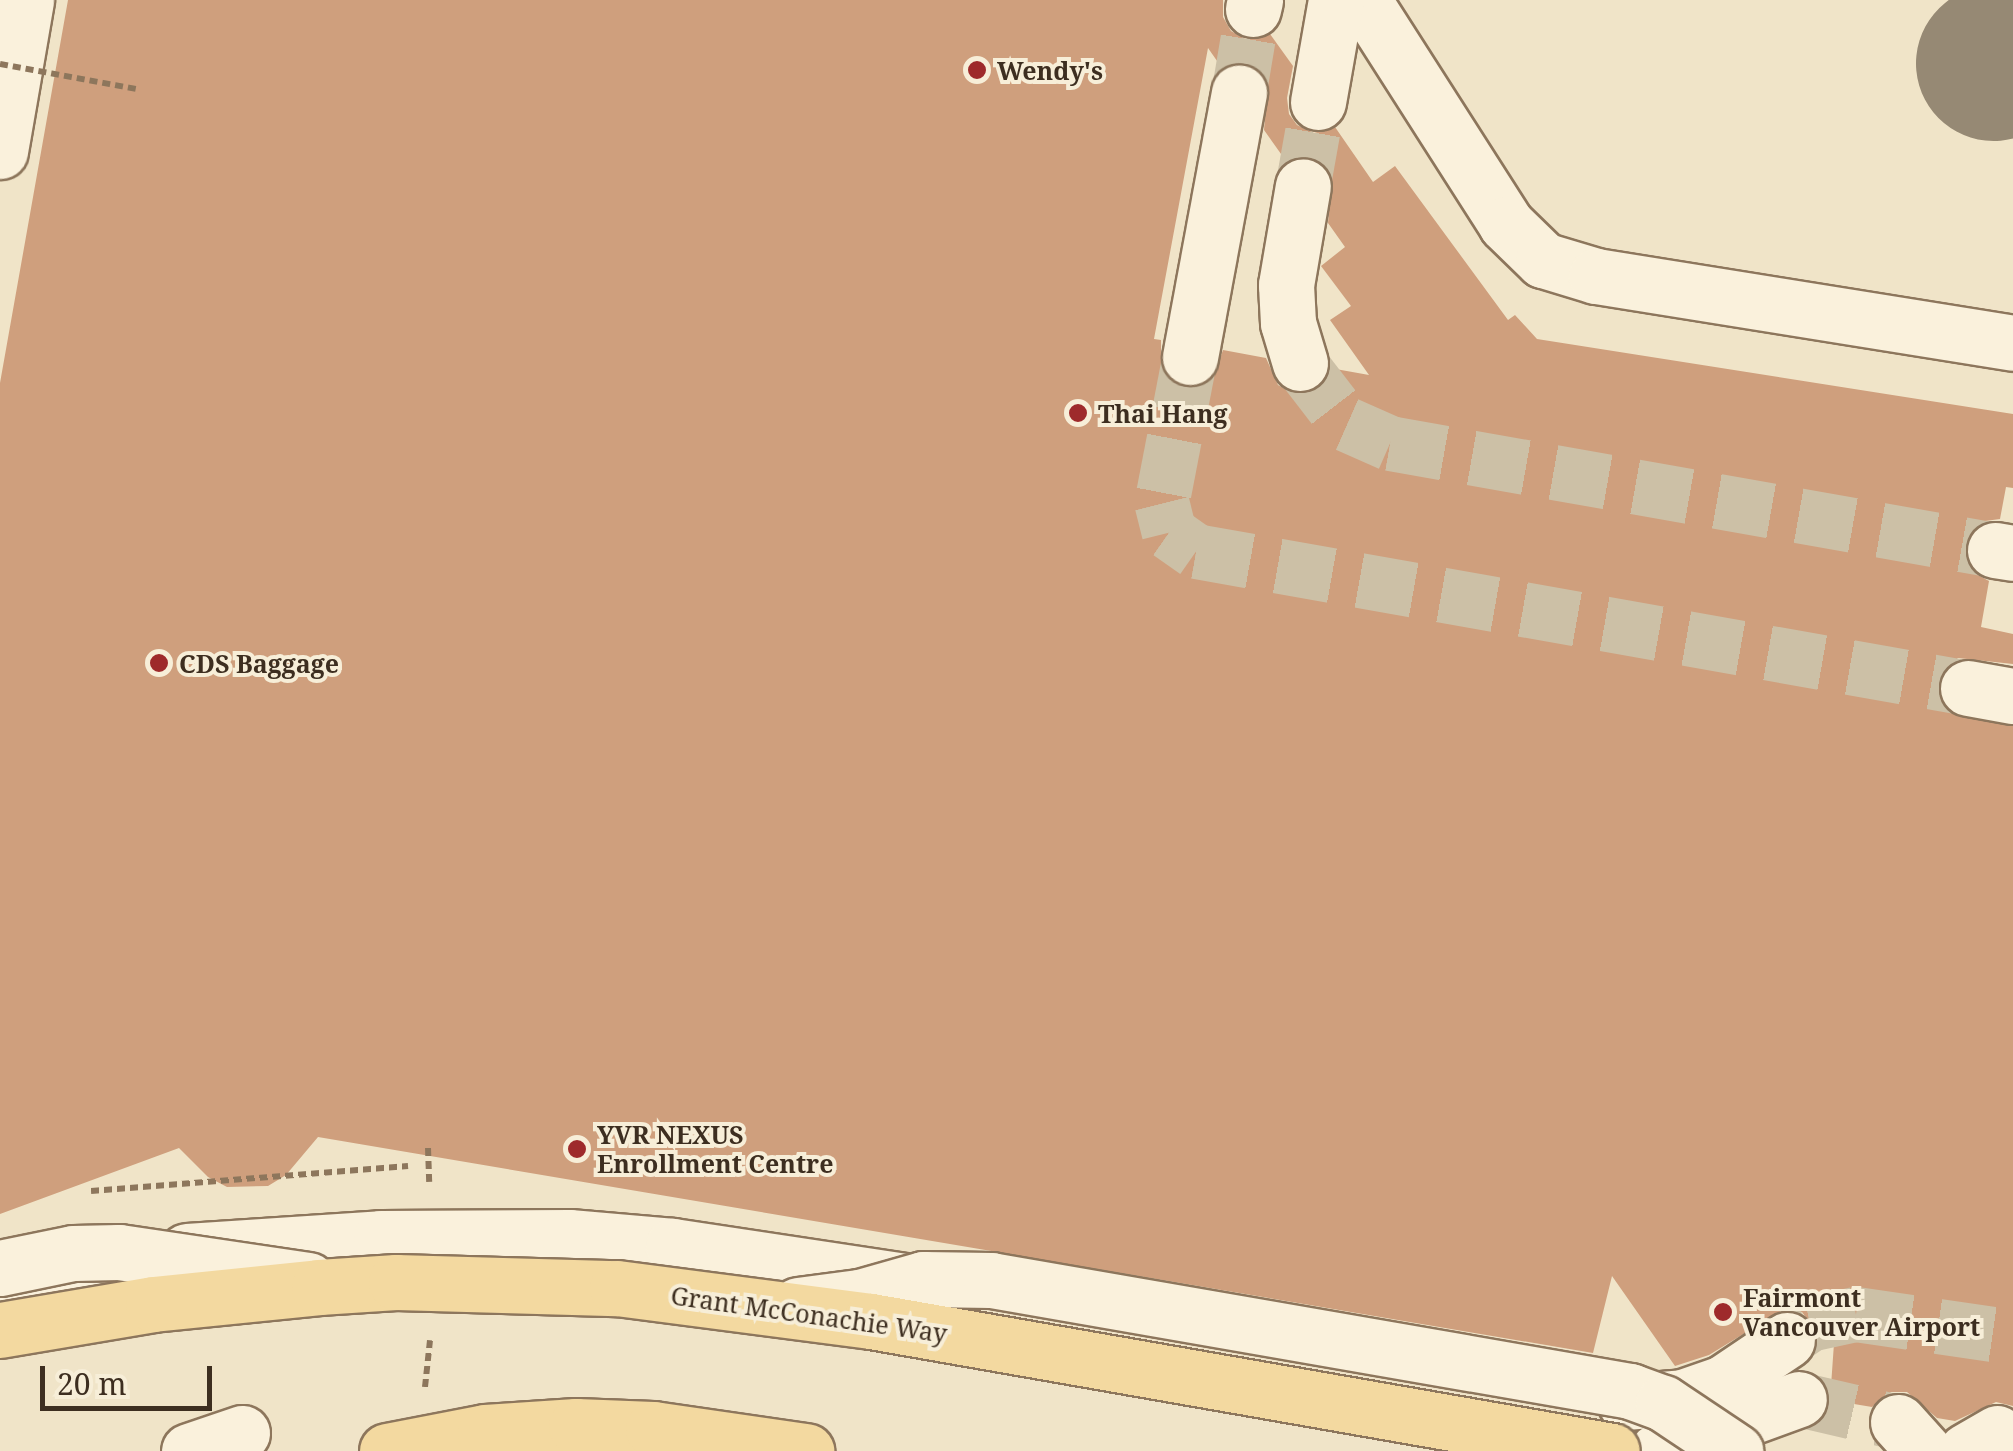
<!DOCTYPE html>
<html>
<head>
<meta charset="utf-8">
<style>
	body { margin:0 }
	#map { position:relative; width:2013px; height:1451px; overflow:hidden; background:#f0e4c8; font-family:"Noto Serif",serif }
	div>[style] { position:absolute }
	.taxiway>* { height:155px; margin:-77.5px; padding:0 77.5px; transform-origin:77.5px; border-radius:77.5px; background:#968974 }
	.building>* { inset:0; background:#cf9f7d }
	.minor-tunnel>* { height:55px; margin-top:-27.5px; transform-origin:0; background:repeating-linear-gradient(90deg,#ccc0a6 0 55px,transparent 0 83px) }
	.path>* { height:6px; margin-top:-3px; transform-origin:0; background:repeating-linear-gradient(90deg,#8d765c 0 8px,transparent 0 13px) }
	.roads { filter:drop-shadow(2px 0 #8d765c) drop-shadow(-2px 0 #8d765c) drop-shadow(0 2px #8d765c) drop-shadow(0 -2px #8d765c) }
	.minor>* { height:55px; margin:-27.5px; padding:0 27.5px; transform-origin:27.5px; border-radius:27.5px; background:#faf1dc }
	.major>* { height:55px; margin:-27.5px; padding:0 27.5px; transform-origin:27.5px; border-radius:27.5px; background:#f3d9a0 }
	.path-bridge>* { height:6px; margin-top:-3px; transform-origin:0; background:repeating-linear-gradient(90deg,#8d765c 0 8px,transparent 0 13px) }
	.bridges { filter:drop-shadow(2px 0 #8d765c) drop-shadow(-2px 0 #8d765c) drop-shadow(0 2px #8d765c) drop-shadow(0 -2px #8d765c) }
	.minor-bridge>* { height:55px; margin:-27.5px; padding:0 27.5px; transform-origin:27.5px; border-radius:27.5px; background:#faf1dc }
	.major-bridge>* { height:55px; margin:-27.5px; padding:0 27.5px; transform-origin:27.5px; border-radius:27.5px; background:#f3d9a0 }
	.dots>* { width:28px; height:28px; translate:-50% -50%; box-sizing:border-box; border:5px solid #f7eed8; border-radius:50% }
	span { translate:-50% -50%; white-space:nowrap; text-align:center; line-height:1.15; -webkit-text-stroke:8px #f7eed8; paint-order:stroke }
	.poi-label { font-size:25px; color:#3d2e20; font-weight:700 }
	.left { translate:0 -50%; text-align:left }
	.street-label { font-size:25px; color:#3d2e20 }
	.scale { position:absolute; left:40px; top:1366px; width:172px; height:45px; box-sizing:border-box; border:5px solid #3d2e20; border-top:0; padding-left:12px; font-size:30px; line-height:35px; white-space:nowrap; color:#3d2e20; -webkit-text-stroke:8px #f7eed8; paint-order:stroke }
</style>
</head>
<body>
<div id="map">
	<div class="taxiway">
		<i style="left:1993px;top:63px;width:26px;rotate:-39deg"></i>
	</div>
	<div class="building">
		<i style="clip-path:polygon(evenodd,68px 0,1223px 0,1223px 17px,1231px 31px,1247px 40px,1270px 34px,1293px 66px,1287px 98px,1289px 114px,1297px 125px,1314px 133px,1335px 127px,1373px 182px,1395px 166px,1508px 320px,1515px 315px,1537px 339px,2013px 414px,2013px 488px,2006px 487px,2000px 519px,1985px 521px,1972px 529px,1964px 546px,1966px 562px,1974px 573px,1989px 581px,1981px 627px,2013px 634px,2013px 664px,1958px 658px,1944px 669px,1937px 684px,1939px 700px,1949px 712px,2013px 726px,2013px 1406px,1996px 1402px,1955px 1421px,1937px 1418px,1907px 1392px,1891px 1392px,1872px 1407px,1830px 1400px,1836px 1315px,1815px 1330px,1802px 1312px,1784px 1309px,1709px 1355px,1675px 1366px,1612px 1276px,1593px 1353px,318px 1137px,286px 1175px,268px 1186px,227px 1187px,208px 1177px,179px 1148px,0 1214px,0 383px,68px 0,1208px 48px,1222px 68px,1246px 63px,1258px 69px,1268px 82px,1264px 130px,1286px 161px,1309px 156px,1322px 161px,1332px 174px,1328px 223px,1345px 247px,1321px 266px,1351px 306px,1330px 320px,1369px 375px,1330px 368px,1322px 385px,1308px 393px,1294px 394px,1278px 385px,1266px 358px,1223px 350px,1214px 376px,1199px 387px,1183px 387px,1171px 381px,1161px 368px,1161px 340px,1154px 339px,1208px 48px)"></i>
	</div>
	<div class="minor-tunnel">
		<i style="left:1239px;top:93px;width:85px;rotate:-80.5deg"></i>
		<i style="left:1303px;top:186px;width:85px;rotate:-79.9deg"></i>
		<i style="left:1190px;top:357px;width:149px;rotate:100.9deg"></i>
		<i style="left:1162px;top:503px;width:30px;rotate:76deg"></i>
		<i style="left:1169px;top:532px;width:33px;rotate:35deg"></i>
		<i style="left:1196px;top:551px;width:784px;rotate:10.06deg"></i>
		<i style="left:1300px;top:363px;width:77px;rotate:52.4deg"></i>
		<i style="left:1347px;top:424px;width:47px;rotate:23.8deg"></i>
		<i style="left:1390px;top:443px;width:614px;rotate:10.03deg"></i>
		<i style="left:1787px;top:1340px;width:28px;rotate:-35deg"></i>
		<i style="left:1810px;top:1324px;width:47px;rotate:-12.3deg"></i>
		<i style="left:1856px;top:1314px;width:159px;rotate:8.3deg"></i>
		<i style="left:1799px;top:1399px;width:102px;rotate:13.1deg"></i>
	</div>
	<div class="path">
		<i style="left:428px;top:1148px;width:34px;rotate:88deg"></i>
		<i style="left:91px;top:1191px;width:318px;rotate:-4.5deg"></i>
		<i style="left:425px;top:1387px;width:47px;rotate:-83.9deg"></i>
	</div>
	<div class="roads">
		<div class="minor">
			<i style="left:1363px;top:0;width:266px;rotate:57.4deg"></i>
			<i style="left:1506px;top:224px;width:52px;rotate:44.2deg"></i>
			<i style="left:1543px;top:260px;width:55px;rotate:16.8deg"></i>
			<i style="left:1596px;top:276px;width:422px;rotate:9.1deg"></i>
			<i style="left:1253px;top:9px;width:9px;rotate:-77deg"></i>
			<i style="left:1318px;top:102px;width:104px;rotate:-80deg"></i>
			<i style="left:0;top:151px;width:153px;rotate:-80.2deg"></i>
			<i style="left:1190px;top:357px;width:269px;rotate:-79.5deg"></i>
			<i style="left:1300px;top:363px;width:42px;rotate:-106.7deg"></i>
			<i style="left:1288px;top:323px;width:38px;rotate:-93deg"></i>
			<i style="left:1286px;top:285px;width:100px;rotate:-80.3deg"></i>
			<i style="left:1995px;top:550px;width:18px;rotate:9deg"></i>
			<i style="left:1968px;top:688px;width:46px;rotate:10.1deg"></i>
			<i style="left:187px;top:1251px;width:194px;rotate:-3.8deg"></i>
			<i style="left:381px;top:1238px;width:188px;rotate:-0.3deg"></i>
			<i style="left:569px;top:1237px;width:104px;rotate:4.9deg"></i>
			<i style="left:673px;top:1246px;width:247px;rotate:8.6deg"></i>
			<i style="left:0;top:1318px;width:58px;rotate:-38.7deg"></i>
			<i style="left:45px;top:1282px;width:65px;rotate:-16.2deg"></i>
			<i style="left:1625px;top:1402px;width:58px;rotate:-4.9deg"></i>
			<i style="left:1683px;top:1397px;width:42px;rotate:-19.3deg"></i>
			<i style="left:1723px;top:1383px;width:77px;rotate:-33.9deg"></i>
			<i style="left:1898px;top:1422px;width:39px;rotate:48deg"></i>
			<i style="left:189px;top:1451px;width:56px;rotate:-18.8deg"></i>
			<i style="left:1657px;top:1451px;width:151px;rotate:-20.1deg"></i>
			<i style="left:1966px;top:1451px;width:36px;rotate:-30deg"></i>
		</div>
		<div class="major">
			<i style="left:387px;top:1451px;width:100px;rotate:-11deg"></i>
			<i style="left:485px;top:1432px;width:91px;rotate:-3.8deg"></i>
			<i style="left:576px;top:1426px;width:77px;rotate:2.2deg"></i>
			<i style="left:653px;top:1429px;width:155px;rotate:8.2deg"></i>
		</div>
	</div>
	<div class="path-bridge">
		<i style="left:0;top:64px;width:138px;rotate:10.4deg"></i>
	</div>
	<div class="bridges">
		<div class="minor-bridge">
			<i style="left:0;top:1268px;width:75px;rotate:-11.6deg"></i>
			<i style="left:73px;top:1253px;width:46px;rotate:-1.2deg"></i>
			<i style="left:119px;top:1252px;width:191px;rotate:8.4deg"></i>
			<i style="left:798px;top:1305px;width:63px;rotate:-7.4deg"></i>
			<i style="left:860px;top:1297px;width:66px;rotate:-15.9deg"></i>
			<i style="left:923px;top:1279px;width:68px;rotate:0.8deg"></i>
			<i style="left:991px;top:1280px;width:649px;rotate:9.85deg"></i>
			<i style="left:1630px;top:1391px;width:35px;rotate:20deg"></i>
			<i style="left:1663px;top:1403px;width:87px;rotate:33.7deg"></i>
		</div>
		<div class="major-bridge">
			<i style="left:0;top:1330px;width:155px;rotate:-9.6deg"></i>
			<i style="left:153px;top:1304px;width:167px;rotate:-5.8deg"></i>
			<i style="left:319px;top:1287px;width:77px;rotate:-3.7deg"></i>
			<i style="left:396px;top:1282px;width:221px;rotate:1.6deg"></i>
			<i style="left:617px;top:1288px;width:256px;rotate:7.4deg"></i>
			<i style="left:871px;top:1321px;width:752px;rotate:9.95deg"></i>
		</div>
	</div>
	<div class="dots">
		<i style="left:977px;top:70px;background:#9e2a2b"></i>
		<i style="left:1078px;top:413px;background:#9e2a2b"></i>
		<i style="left:159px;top:663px;background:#9e2a2b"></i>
		<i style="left:577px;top:1149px;background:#9e2a2b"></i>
		<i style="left:1723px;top:1312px;background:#9e2a2b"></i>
	</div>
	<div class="poi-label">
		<span class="left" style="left:997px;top:70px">Wendy's</span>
		<span class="left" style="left:1098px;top:413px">Thai Hang</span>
		<span class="left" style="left:179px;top:663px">CDS Baggage</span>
		<span class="left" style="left:597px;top:1149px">YVR NEXUS<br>Enrollment Centre</span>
		<span class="left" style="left:1743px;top:1312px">Fairmont<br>Vancouver Airport</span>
	</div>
	<div class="street-label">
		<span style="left:809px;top:1314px;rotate:8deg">Grant McConachie Way</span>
	</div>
	<div class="scale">20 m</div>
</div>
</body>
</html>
